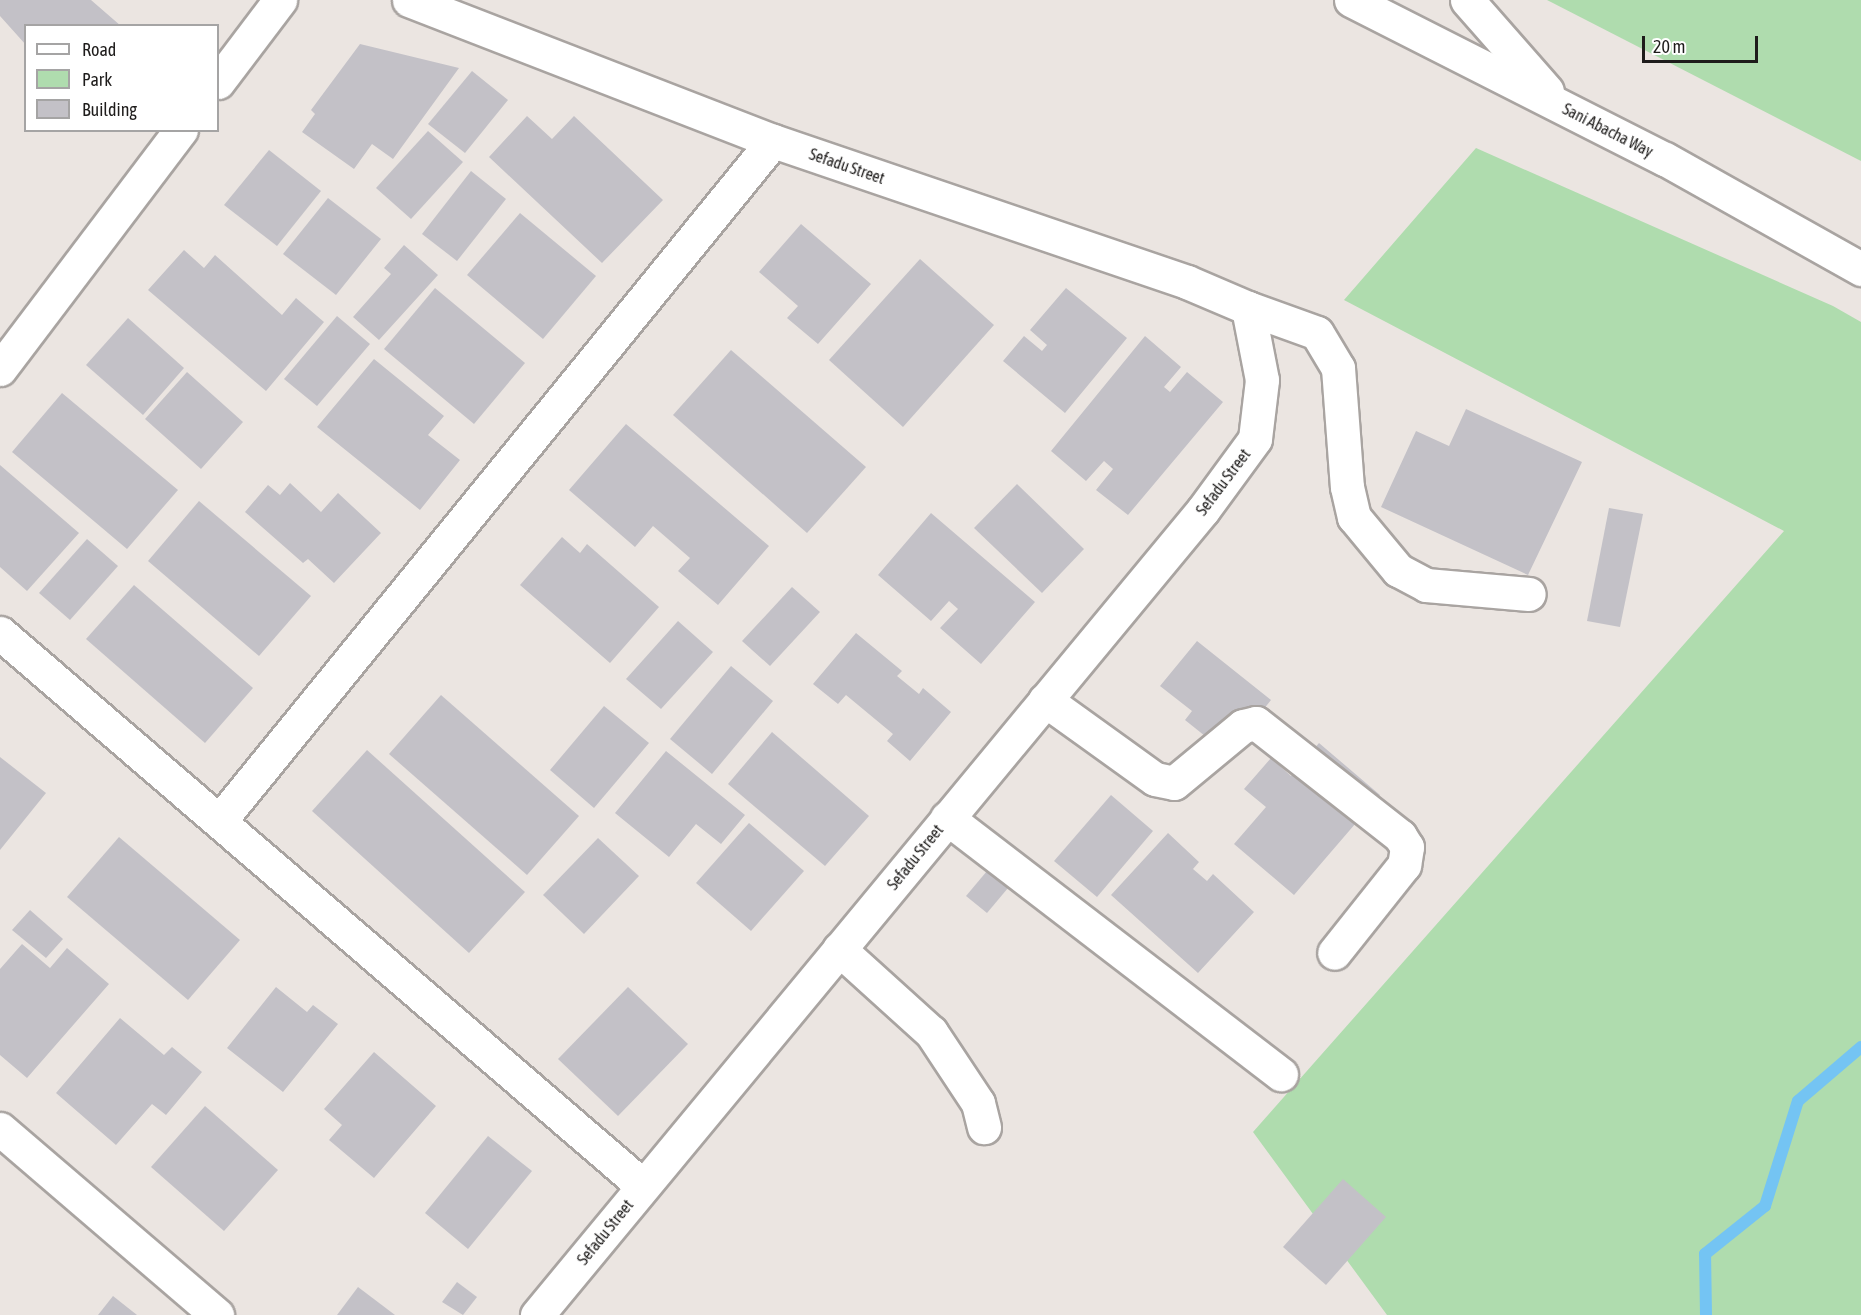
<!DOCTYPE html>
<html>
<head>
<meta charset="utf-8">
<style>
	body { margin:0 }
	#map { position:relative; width:1861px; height:1315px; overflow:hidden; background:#ebe5e1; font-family:"Asap Condensed",sans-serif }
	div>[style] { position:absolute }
	.green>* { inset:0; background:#afdcae }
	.stream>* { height:12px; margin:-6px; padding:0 6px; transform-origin:6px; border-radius:6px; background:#74c4f3 }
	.building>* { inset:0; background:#c3c1c7 }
	.roads { filter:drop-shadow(2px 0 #a9a4a1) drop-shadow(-2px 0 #a9a4a1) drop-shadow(0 2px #a9a4a1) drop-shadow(0 -2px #a9a4a1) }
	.minor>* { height:33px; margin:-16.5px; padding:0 16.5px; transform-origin:16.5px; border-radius:16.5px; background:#fff }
	.highway>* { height:33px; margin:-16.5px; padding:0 16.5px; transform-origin:16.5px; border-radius:16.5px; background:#fff }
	span { translate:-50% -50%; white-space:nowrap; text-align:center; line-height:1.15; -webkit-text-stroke:4.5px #fff; paint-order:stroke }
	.street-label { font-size:16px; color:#1e1c1b }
	.legend { position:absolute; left:24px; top:24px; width:195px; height:108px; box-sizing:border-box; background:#fff; border:2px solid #a5a4a4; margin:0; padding:8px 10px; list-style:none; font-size:18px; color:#1e1c1b }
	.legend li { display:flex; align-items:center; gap:12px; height:30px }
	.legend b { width:30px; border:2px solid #a5a4a4 }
	.scale { position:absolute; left:1642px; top:36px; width:116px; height:27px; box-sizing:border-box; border:3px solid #1e1c1b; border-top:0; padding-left:8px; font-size:18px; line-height:21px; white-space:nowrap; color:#1e1c1b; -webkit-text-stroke:4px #fff; paint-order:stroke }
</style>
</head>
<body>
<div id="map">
	<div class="green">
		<i style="clip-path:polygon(1547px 0,1861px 0,1861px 161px)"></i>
		<i style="clip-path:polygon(1476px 148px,1833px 306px,1861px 322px,1861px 1315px,1387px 1315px,1253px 1132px,1784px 531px,1344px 300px)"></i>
	</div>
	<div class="stream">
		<i style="left:1706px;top:1315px;width:61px;rotate:-90.9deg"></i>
		<i style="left:1705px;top:1254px;width:77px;rotate:-38.7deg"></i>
		<i style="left:1765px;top:1206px;width:110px;rotate:-72.6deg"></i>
		<i style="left:1798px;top:1101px;width:83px;rotate:-40.6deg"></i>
	</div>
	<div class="building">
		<i style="clip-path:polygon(0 0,91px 0,121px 26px,26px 26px,26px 45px,0 16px)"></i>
		<i style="clip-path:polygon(360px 44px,459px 68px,393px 159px,372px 144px,354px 169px,302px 132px,315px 114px,311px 110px)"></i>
		<i style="clip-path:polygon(472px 71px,508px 100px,465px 153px,428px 124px)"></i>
		<i style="clip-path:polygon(527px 116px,552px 139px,574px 116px,663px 200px,602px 263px,489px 157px)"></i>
		<i style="clip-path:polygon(428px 131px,463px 162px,411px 219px,376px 188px)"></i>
		<i style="clip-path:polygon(269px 150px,321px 191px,277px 246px,224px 205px)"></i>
		<i style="clip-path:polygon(471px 171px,506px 199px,457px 261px,422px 234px)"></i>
		<i style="clip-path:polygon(328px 198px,381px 239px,336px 295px,283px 254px)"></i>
		<i style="clip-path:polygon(520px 213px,596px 276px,543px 339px,467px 275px)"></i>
		<i style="clip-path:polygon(801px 224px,871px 284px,818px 344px,787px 318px,798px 306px,759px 272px)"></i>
		<i style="clip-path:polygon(404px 245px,438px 275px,379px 340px,353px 317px,391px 274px,384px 268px)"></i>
		<i style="clip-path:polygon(184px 250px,204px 268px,215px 255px,282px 315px,296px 298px,324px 322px,266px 391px,148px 290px)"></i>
		<i style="clip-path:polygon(920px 259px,994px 325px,903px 427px,829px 360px)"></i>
		<i style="clip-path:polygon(435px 288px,525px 363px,474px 424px,384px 349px)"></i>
		<i style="clip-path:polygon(1066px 288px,1127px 338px,1065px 413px,1003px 361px,1024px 336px,1042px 351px,1047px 345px,1030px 330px)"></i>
		<i style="clip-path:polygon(337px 316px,370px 344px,317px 406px,284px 379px)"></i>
		<i style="clip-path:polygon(128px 318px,184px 368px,143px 415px,86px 365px)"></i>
		<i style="clip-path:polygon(1145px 336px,1181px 367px,1164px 387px,1170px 392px,1187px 372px,1223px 402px,1128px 515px,1096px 490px,1113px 469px,1104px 461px,1086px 481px,1051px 451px)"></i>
		<i style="clip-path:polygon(731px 350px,866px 467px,807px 533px,673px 415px)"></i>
		<i style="clip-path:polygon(374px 359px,444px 416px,428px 435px,460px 460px,420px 510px,317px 427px)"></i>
		<i style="clip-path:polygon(187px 372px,243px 422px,201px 469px,145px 419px)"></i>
		<i style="clip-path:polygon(62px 393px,178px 490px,127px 549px,12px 452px)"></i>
		<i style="clip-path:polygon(1466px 409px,1582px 462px,1528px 575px,1381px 507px,1416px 431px,1449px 446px)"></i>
		<i style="clip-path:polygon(626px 424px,769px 546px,718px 605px,678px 571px,690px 558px,653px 526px,635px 547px,569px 490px)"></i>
		<i style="clip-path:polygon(0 465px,79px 533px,27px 591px,0 567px)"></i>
		<i style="clip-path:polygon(290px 483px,321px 512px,338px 493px,381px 533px,334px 583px,308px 559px,303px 563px,245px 512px,268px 485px,280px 495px)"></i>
		<i style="clip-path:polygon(1017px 484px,1084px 549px,1042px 593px,974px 528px)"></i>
		<i style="clip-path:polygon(199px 501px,311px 596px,259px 656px,148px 561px)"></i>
		<i style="clip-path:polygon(1609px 508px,1643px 514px,1620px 627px,1587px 621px)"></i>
		<i style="clip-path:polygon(931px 513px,1035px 602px,981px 664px,940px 628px,958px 609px,949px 601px,931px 621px,878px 575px)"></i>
		<i style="clip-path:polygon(562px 537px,580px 553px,587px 544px,659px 607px,610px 663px,520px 585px)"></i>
		<i style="clip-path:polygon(87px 539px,118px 566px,70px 620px,39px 593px)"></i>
		<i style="clip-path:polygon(134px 585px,253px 688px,205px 743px,86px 639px)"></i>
		<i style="clip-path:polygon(792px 587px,820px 612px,770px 666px,742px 641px)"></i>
		<i style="clip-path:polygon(678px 621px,713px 652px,661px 709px,626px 679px)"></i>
		<i style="clip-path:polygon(856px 633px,902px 671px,897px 676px,919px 694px,923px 688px,951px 712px,910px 761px,887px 741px,893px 734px,846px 695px,838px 704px,813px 684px)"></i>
		<i style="clip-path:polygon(1197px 641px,1271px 700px,1235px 745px,1213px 727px,1205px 736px,1185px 720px,1192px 711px,1160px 686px)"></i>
		<i style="clip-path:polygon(731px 666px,773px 701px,712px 774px,670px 739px)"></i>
		<i style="clip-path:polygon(441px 695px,579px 816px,527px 875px,389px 754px)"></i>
		<i style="clip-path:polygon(604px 706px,649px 743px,594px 808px,550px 770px)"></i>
		<i style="clip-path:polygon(772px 732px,869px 816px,825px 866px,728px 784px)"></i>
		<i style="clip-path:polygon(1319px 743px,1380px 795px,1294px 895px,1234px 844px,1266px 807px,1244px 789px,1271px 758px,1291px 776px)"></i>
		<i style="clip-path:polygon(367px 750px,525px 892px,469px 953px,312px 811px)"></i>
		<i style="clip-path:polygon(666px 751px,745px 815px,721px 844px,696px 824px,669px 857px,615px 813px)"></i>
		<i style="clip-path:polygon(0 757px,46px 793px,0 850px)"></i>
		<i style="clip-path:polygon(1111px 795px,1153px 831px,1097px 897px,1054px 861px)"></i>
		<i style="clip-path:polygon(749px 823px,804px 871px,751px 931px,696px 883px)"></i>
		<i style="clip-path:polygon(1168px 833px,1199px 862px,1193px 869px,1207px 881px,1213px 874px,1254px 912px,1198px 973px,1111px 895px)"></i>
		<i style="clip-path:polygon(119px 837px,240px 940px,188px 1000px,67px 897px)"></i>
		<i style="clip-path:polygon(598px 838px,639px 876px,584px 934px,543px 895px)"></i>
		<i style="clip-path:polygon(987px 871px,1008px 888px,987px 913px,966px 896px)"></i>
		<i style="clip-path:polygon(30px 910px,63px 939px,46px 958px,12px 930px)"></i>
		<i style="clip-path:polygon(22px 944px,50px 968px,67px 948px,109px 984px,27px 1078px,0 1055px,0 969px)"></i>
		<i style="clip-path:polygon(276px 987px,307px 1012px,313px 1005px,338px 1024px,283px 1092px,227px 1048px)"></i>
		<i style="clip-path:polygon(628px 987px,688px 1044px,618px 1116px,558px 1059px)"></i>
		<i style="clip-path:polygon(120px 1018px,164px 1055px,172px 1047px,202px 1072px,166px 1115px,152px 1104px,116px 1145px,56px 1093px)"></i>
		<i style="clip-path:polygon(374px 1052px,436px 1106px,374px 1178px,329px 1140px,342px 1125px,324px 1109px)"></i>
		<i style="clip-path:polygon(205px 1106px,278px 1170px,224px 1231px,151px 1167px)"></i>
		<i style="clip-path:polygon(488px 1136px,532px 1171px,468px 1249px,425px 1213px)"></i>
		<i style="clip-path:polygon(1343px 1179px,1386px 1217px,1326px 1285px,1283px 1247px)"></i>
		<i style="clip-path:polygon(457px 1282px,477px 1297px,463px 1315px,442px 1302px)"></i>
		<i style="clip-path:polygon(358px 1287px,395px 1315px,337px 1315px)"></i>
		<i style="clip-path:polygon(113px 1296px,137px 1315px,98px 1315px)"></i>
	</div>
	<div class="roads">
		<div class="minor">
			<i style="left:409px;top:0;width:390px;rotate:21.2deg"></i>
			<i style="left:773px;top:141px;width:437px;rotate:18.8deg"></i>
			<i style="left:1187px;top:282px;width:66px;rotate:23.1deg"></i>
			<i style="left:1248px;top:308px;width:73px;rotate:79deg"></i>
			<i style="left:1262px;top:380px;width:59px;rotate:96.8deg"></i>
			<i style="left:1255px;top:439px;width:88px;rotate:126.2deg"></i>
			<i style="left:1203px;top:510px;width:1045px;rotate:129.6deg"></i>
			<i style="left:218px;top:82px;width:103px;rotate:-52.9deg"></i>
			<i style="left:1248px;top:308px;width:73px;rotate:19.9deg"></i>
			<i style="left:1317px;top:333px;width:41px;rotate:59deg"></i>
			<i style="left:1338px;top:368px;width:119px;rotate:85.7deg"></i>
			<i style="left:1347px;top:487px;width:31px;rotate:77deg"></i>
			<i style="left:1354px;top:517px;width:69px;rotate:50.3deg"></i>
			<i style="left:1398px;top:570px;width:32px;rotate:28deg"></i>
			<i style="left:1426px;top:585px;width:103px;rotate:5deg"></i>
			<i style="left:0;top:369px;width:300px;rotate:-52.9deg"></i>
			<i style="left:0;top:633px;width:848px;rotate:40.7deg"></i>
			<i style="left:1045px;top:700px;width:135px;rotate:35.7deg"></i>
			<i style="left:1155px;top:779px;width:19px;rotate:12deg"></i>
			<i style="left:1174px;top:783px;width:89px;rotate:-39.6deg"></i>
			<i style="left:1243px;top:726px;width:13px;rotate:-13deg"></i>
			<i style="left:1256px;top:723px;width:183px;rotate:38.1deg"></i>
			<i style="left:1400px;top:836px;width:13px;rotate:58deg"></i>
			<i style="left:1407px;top:847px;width:18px;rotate:99deg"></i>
			<i style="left:1404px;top:865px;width:112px;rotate:128.5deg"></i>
			<i style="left:947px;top:818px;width:421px;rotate:37.5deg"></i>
			<i style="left:221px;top:819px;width:874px;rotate:-50.85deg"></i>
			<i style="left:839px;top:949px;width:124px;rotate:42.1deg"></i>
			<i style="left:931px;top:1032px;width:85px;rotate:56.5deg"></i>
			<i style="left:978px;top:1103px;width:25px;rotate:76deg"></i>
			<i style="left:0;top:1129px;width:286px;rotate:40.6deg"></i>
		</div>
		<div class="highway">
			<i style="left:1351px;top:0;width:352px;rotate:26.9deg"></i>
			<i style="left:1665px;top:159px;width:225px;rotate:29.3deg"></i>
			<i style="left:1467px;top:0;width:121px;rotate:48.7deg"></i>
		</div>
	</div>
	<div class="street-label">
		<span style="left:1608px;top:130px;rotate:27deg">Sani Abacha Way</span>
		<span style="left:847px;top:166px;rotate:19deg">Sefadu Street</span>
		<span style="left:1223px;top:482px;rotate:-53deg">Sefadu Street</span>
		<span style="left:915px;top:857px;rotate:-51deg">Sefadu Street</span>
		<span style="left:605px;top:1232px;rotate:-51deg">Sefadu Street</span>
	</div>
	<ul class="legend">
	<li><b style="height:8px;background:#fff"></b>Road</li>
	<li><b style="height:16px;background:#afdcae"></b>Park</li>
	<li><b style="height:16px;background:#c3c1c7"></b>Building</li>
	</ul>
	<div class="scale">20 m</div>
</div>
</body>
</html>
